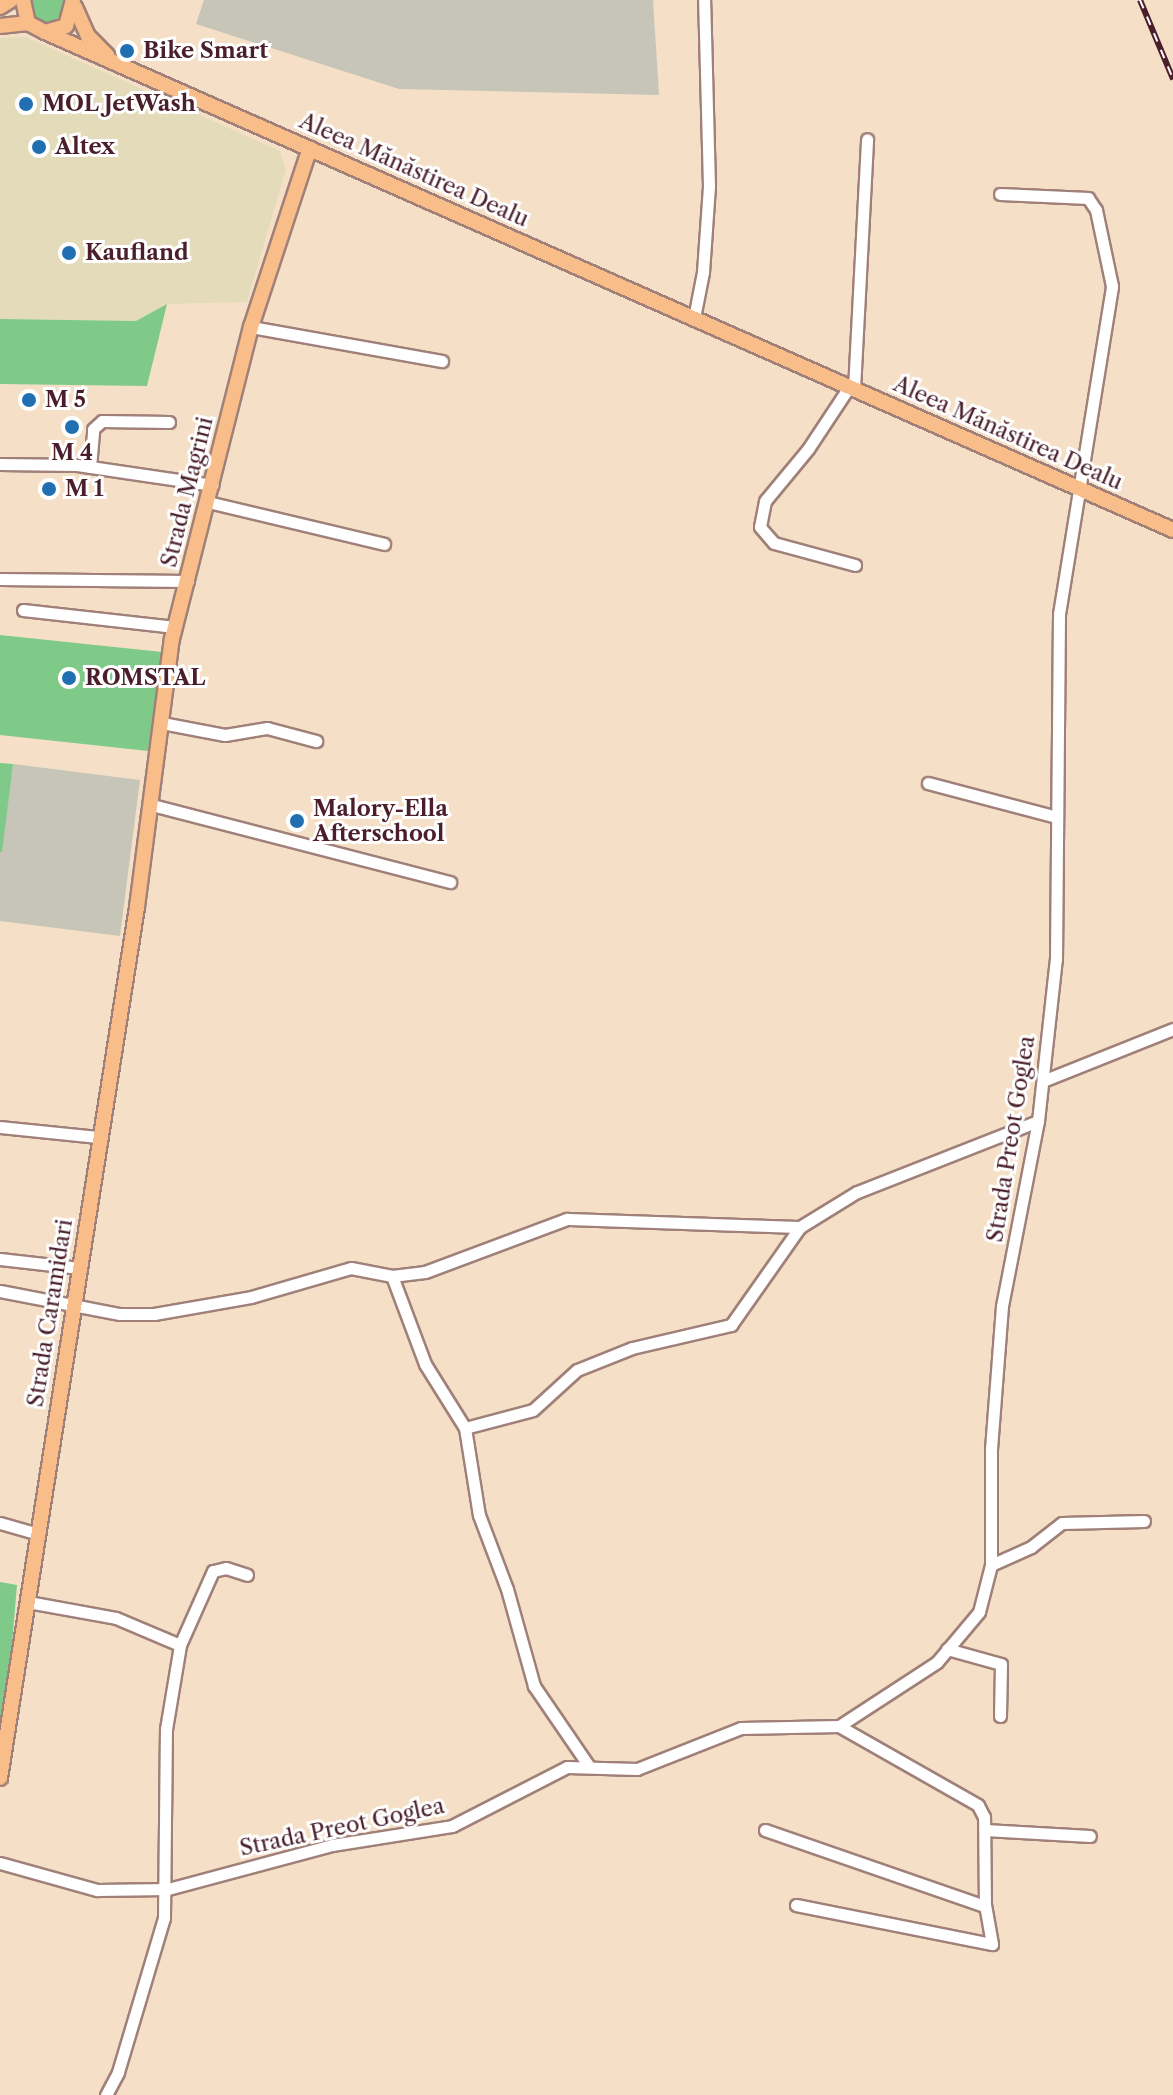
<!DOCTYPE html>
<html>
<head>
<meta charset="utf-8">
<style>
	body { margin:0 }
	#map { position:relative; width:1173px; height:2095px; overflow:hidden; background:#f5e0c7; font-family:"Libre Caslon Text",serif }
	div>[style] { position:absolute }
	.built>* { inset:0; background:#e4dbba }
	.industrial>* { inset:0; background:#c6c5b8 }
	.green>* { inset:0; background:#7fca88 }
	.roads { filter:drop-shadow(2px 0 #a08079) drop-shadow(-2px 0 #a08079) drop-shadow(0 2px #a08079) drop-shadow(0 -2px #a08079) }
	.minor>* { height:11px; margin:-5.5px; padding:0 5.5px; transform-origin:5.5px; border-radius:5.5px; background:#fff }
	.major>* { height:14px; margin:-7px; padding:0 7px; transform-origin:7px; border-radius:7px; background:#f8bd88 }
	.rail>* { height:6px; margin-top:-3px; transform-origin:0; background:repeating-linear-gradient(90deg,#fff 0 9px,#4a1f2b 0 18px); box-sizing:border-box; border-block:2px solid #4a1f2b }
	.dots>* { width:22px; height:22px; translate:-50% -50%; box-sizing:border-box; border:4px solid #fff; border-radius:50% }
	span { translate:-50% -50%; white-space:nowrap; text-align:center; line-height:1.15; -webkit-text-stroke:6px #fff; paint-order:stroke }
	.poi-label { font-size:22px; color:#4a1f2b; font-weight:700 }
	.left { translate:0 -50%; text-align:left }
	.street-label { font-size:22px; color:#4a1f2b }
</style>
</head>
<body>
<div id="map">
	<div class="built">
		<i style="clip-path:polygon(26px 37px,280px 151px,286px 169px,247px 302px,167px 304px,137px 321px,0 319px,0 38px)"></i>
	</div>
	<div class="industrial">
		<i style="clip-path:polygon(204px 0,653px 0,659px 95px,399px 89px,196px 24px)"></i>
		<i style="clip-path:polygon(13px 764px,140px 780px,120px 936px,0 921px,0 852px)"></i>
	</div>
	<div class="green">
		<i style="clip-path:polygon(30px 0,66px 0,66px 12px,47px 26px,32px 17px)"></i>
		<i style="clip-path:polygon(167px 304px,147px 386px,0 384px,0 319px,136px 321px)"></i>
		<i style="clip-path:polygon(0 635px,162px 652px,148px 751px,0 735px)"></i>
		<i style="clip-path:polygon(0 763px,13px 764px,2px 852px,0 852px)"></i>
		<i style="clip-path:polygon(0 1582px,17px 1585px,0 1786px)"></i>
	</div>
	<div class="roads">
		<div class="minor">
			<i style="left:694px;top:318px;width:47px;rotate:-78.9deg"></i>
			<i style="left:703px;top:272px;width:86px;rotate:-86deg"></i>
			<i style="left:709px;top:186px;width:186px;rotate:-91.5deg"></i>
			<i style="left:251px;top:327px;width:194px;rotate:10.1deg"></i>
			<i style="left:849px;top:387px;width:74px;rotate:123.5deg"></i>
			<i style="left:808px;top:449px;width:67px;rotate:129.6deg"></i>
			<i style="left:765px;top:501px;width:26px;rotate:101deg"></i>
			<i style="left:760px;top:527px;width:21px;rotate:49deg"></i>
			<i style="left:774px;top:543px;width:84px;rotate:15.2deg"></i>
			<i style="left:854px;top:389px;width:250px;rotate:-87deg"></i>
			<i style="left:0;top:464px;width:77px;rotate:0.7deg"></i>
			<i style="left:77px;top:465px;width:137px;rotate:8.4deg"></i>
			<i style="left:90px;top:467px;width:38px;rotate:-85deg"></i>
			<i style="left:93px;top:429px;width:12px;rotate:-42deg"></i>
			<i style="left:102px;top:421px;width:67px;rotate:0.9deg"></i>
			<i style="left:208px;top:502px;width:181px;rotate:13.4deg"></i>
			<i style="left:0;top:579px;width:188px;rotate:0.6deg"></i>
			<i style="left:23px;top:610px;width:153px;rotate:6.4deg"></i>
			<i style="left:162px;top:723px;width:64px;rotate:10.8deg"></i>
			<i style="left:225px;top:735px;width:43px;rotate:-9.5deg"></i>
			<i style="left:267px;top:728px;width:51px;rotate:14.9deg"></i>
			<i style="left:928px;top:783px;width:133px;rotate:14.8deg"></i>
			<i style="left:152px;top:805px;width:308px;rotate:14.5deg"></i>
			<i style="left:1045px;top:1080px;width:138px;rotate:-21.7deg"></i>
			<i style="left:0;top:1127px;width:100px;rotate:5.8deg"></i>
			<i style="left:0;top:1259px;width:80px;rotate:6.5deg"></i>
			<i style="left:392px;top:1276px;width:94px;rotate:69.4deg"></i>
			<i style="left:425px;top:1364px;width:75px;rotate:58deg"></i>
			<i style="left:465px;top:1428px;width:88px;rotate:80.9deg"></i>
			<i style="left:479px;top:1515px;width:79px;rotate:69.3deg"></i>
			<i style="left:507px;top:1589px;width:101px;rotate:74.4deg"></i>
			<i style="left:534px;top:1686px;width:96px;rotate:55.6deg"></i>
			<i style="left:0;top:1291px;width:122px;rotate:10.9deg"></i>
			<i style="left:120px;top:1314px;width:34px"></i>
			<i style="left:154px;top:1314px;width:98px;rotate:-9.9deg"></i>
			<i style="left:251px;top:1297px;width:104px;rotate:-16.2deg"></i>
			<i style="left:351px;top:1268px;width:42px;rotate:11deg"></i>
			<i style="left:392px;top:1276px;width:33px;rotate:-7deg"></i>
			<i style="left:425px;top:1272px;width:152px;rotate:-20.5deg"></i>
			<i style="left:567px;top:1219px;width:233px;rotate:2deg"></i>
			<i style="left:465px;top:1428px;width:70px;rotate:-14.8deg"></i>
			<i style="left:533px;top:1410px;width:59px;rotate:-42.3deg"></i>
			<i style="left:577px;top:1370px;width:59px;rotate:-21.8deg"></i>
			<i style="left:632px;top:1348px;width:102px;rotate:-13.1deg"></i>
			<i style="left:731px;top:1325px;width:120px;rotate:-54.9deg"></i>
			<i style="left:800px;top:1227px;width:67px;rotate:-31.6deg"></i>
			<i style="left:857px;top:1192px;width:194px;rotate:-21.4deg"></i>
			<i style="left:0;top:1523px;width:40px;rotate:16deg"></i>
			<i style="left:991px;top:1565px;width:44px;rotate:-24.2deg"></i>
			<i style="left:1031px;top:1547px;width:39px;rotate:-38deg"></i>
			<i style="left:1062px;top:1523px;width:82px;rotate:-1.4deg"></i>
			<i style="left:28px;top:1602px;width:89px;rotate:10.3deg"></i>
			<i style="left:116px;top:1618px;width:69px;rotate:22.9deg"></i>
			<i style="left:947px;top:1649px;width:56px;rotate:15.5deg"></i>
			<i style="left:1001px;top:1664px;width:52px;rotate:91.1deg"></i>
			<i style="left:765px;top:1830px;width:233px;rotate:19.1deg"></i>
			<i style="left:985px;top:1830px;width:105px;rotate:3.3deg"></i>
			<i style="left:0;top:1863px;width:101px;rotate:15.6deg"></i>
			<i style="left:97px;top:1890px;width:71px;rotate:-0.8deg"></i>
			<i style="left:168px;top:1889px;width:170px;rotate:-15deg"></i>
			<i style="left:332px;top:1845px;width:121px;rotate:-9deg"></i>
			<i style="left:452px;top:1826px;width:129px;rotate:-27.2deg"></i>
			<i style="left:567px;top:1767px;width:70px;rotate:1.6deg"></i>
			<i style="left:637px;top:1769px;width:112px;rotate:-21.5deg"></i>
			<i style="left:741px;top:1728px;width:98px;rotate:-1.2deg"></i>
			<i style="left:839px;top:1726px;width:117px;rotate:-33.1deg"></i>
			<i style="left:937px;top:1662px;width:65px;rotate:-50deg"></i>
			<i style="left:979px;top:1612px;width:49px;rotate:-75.7deg"></i>
			<i style="left:991px;top:1565px;width:116px;rotate:-90deg"></i>
			<i style="left:991px;top:1449px;width:143px;rotate:-85.6deg"></i>
			<i style="left:1002px;top:1306px;width:188px;rotate:-79deg"></i>
			<i style="left:1038px;top:1121px;width:163px;rotate:-83.7deg"></i>
			<i style="left:1056px;top:959px;width:345px;rotate:-89.5deg"></i>
			<i style="left:1059px;top:614px;width:332px;rotate:-80.8deg"></i>
			<i style="left:1112px;top:286px;width:78px;rotate:-101.9deg"></i>
			<i style="left:1096px;top:210px;width:14px;rotate:-124deg"></i>
			<i style="left:1088px;top:198px;width:88px;rotate:-177.4deg"></i>
			<i style="left:796px;top:1905px;width:200px;rotate:11.3deg"></i>
			<i style="left:992px;top:1944px;width:39px;rotate:-100deg"></i>
			<i style="left:985px;top:1906px;width:89px;rotate:-90.6deg"></i>
			<i style="left:984px;top:1817px;width:13px;rotate:-117deg"></i>
			<i style="left:978px;top:1805px;width:160px;rotate:-150.4deg"></i>
			<i style="left:106px;top:2095px;width:26px;rotate:-62deg"></i>
			<i style="left:118px;top:2072px;width:161px;rotate:-73.4deg"></i>
			<i style="left:164px;top:1918px;width:189px;rotate:-89.4deg"></i>
			<i style="left:166px;top:1729px;width:85px;rotate:-80.5deg"></i>
			<i style="left:180px;top:1645px;width:81px;rotate:-66deg"></i>
			<i style="left:213px;top:1571px;width:13px;rotate:-13deg"></i>
			<i style="left:226px;top:1568px;width:22px;rotate:18deg"></i>
		</div>
		<div class="major">
			<i style="left:23px;top:0;width:24px;rotate:78deg"></i>
			<i style="left:28px;top:23px;width:19px;rotate:28deg"></i>
			<i style="left:45px;top:32px;width:22px;rotate:-16deg"></i>
			<i style="left:66px;top:26px;width:27px;rotate:-75deg"></i>
			<i style="left:0;top:7px;width:13px;rotate:-32deg"></i>
			<i style="left:75px;top:7px;width:32px;rotate:66deg"></i>
			<i style="left:88px;top:36px;width:27px;rotate:45deg"></i>
			<i style="left:0;top:26px;width:28px;rotate:-6deg"></i>
			<i style="left:45px;top:32px;width:1233px;rotate:23.82deg"></i>
			<i style="left:0;top:1778px;width:882px;rotate:-81.06deg"></i>
			<i style="left:137px;top:907px;width:270px;rotate:-82.6deg"></i>
			<i style="left:172px;top:639px;width:322px;rotate:-75.8deg"></i>
			<i style="left:251px;top:327px;width:188px;rotate:-71.8deg"></i>
		</div>
	</div>
	<div class="rail">
		<i style="left:1140px;top:0;width:86px;rotate:67.3deg"></i>
	</div>
	<div class="dots">
		<i style="left:127px;top:51px;background:#1f6fb2"></i>
		<i style="left:26px;top:104px;background:#1f6fb2"></i>
		<i style="left:39px;top:147px;background:#1f6fb2"></i>
		<i style="left:69px;top:253px;background:#1f6fb2"></i>
		<i style="left:29px;top:400px;background:#1f6fb2"></i>
		<i style="left:72px;top:427px;background:#1f6fb2"></i>
		<i style="left:49px;top:489px;background:#1f6fb2"></i>
		<i style="left:69px;top:678px;background:#1f6fb2"></i>
		<i style="left:297px;top:821px;background:#1f6fb2"></i>
	</div>
	<div class="poi-label">
		<span class="left" style="left:143px;top:51px">Bike Smart</span>
		<span class="left" style="left:42px;top:104px">MOL JetWash</span>
		<span class="left" style="left:55px;top:147px">Altex</span>
		<span class="left" style="left:85px;top:253px">Kaufland</span>
		<span class="left" style="left:45px;top:400px">M 5</span>
		<span style="left:72px;top:453px">M 4</span>
		<span class="left" style="left:65px;top:489px">M 1</span>
		<span class="left" style="left:85px;top:678px">ROMSTAL</span>
		<span class="left" style="left:313px;top:821px">Malory-Ella<br>Afterschool</span>
	</div>
	<div class="street-label">
		<span style="left:414px;top:170px;rotate:24deg">Aleea Mănăstirea Dealu</span>
		<span style="left:1008px;top:433px;rotate:24deg">Aleea Mănăstirea Dealu</span>
		<span style="left:187px;top:492px;rotate:-76deg">Strada Magrini</span>
		<span style="left:1011px;top:1139px;rotate:-81deg">Strada Preot Goglea</span>
		<span style="left:50px;top:1313px;rotate:-81deg">Strada Caramidari</span>
		<span style="left:342px;top:1827px;rotate:-12deg">Strada Preot Goglea</span>
	</div>
</div>
</body>
</html>
